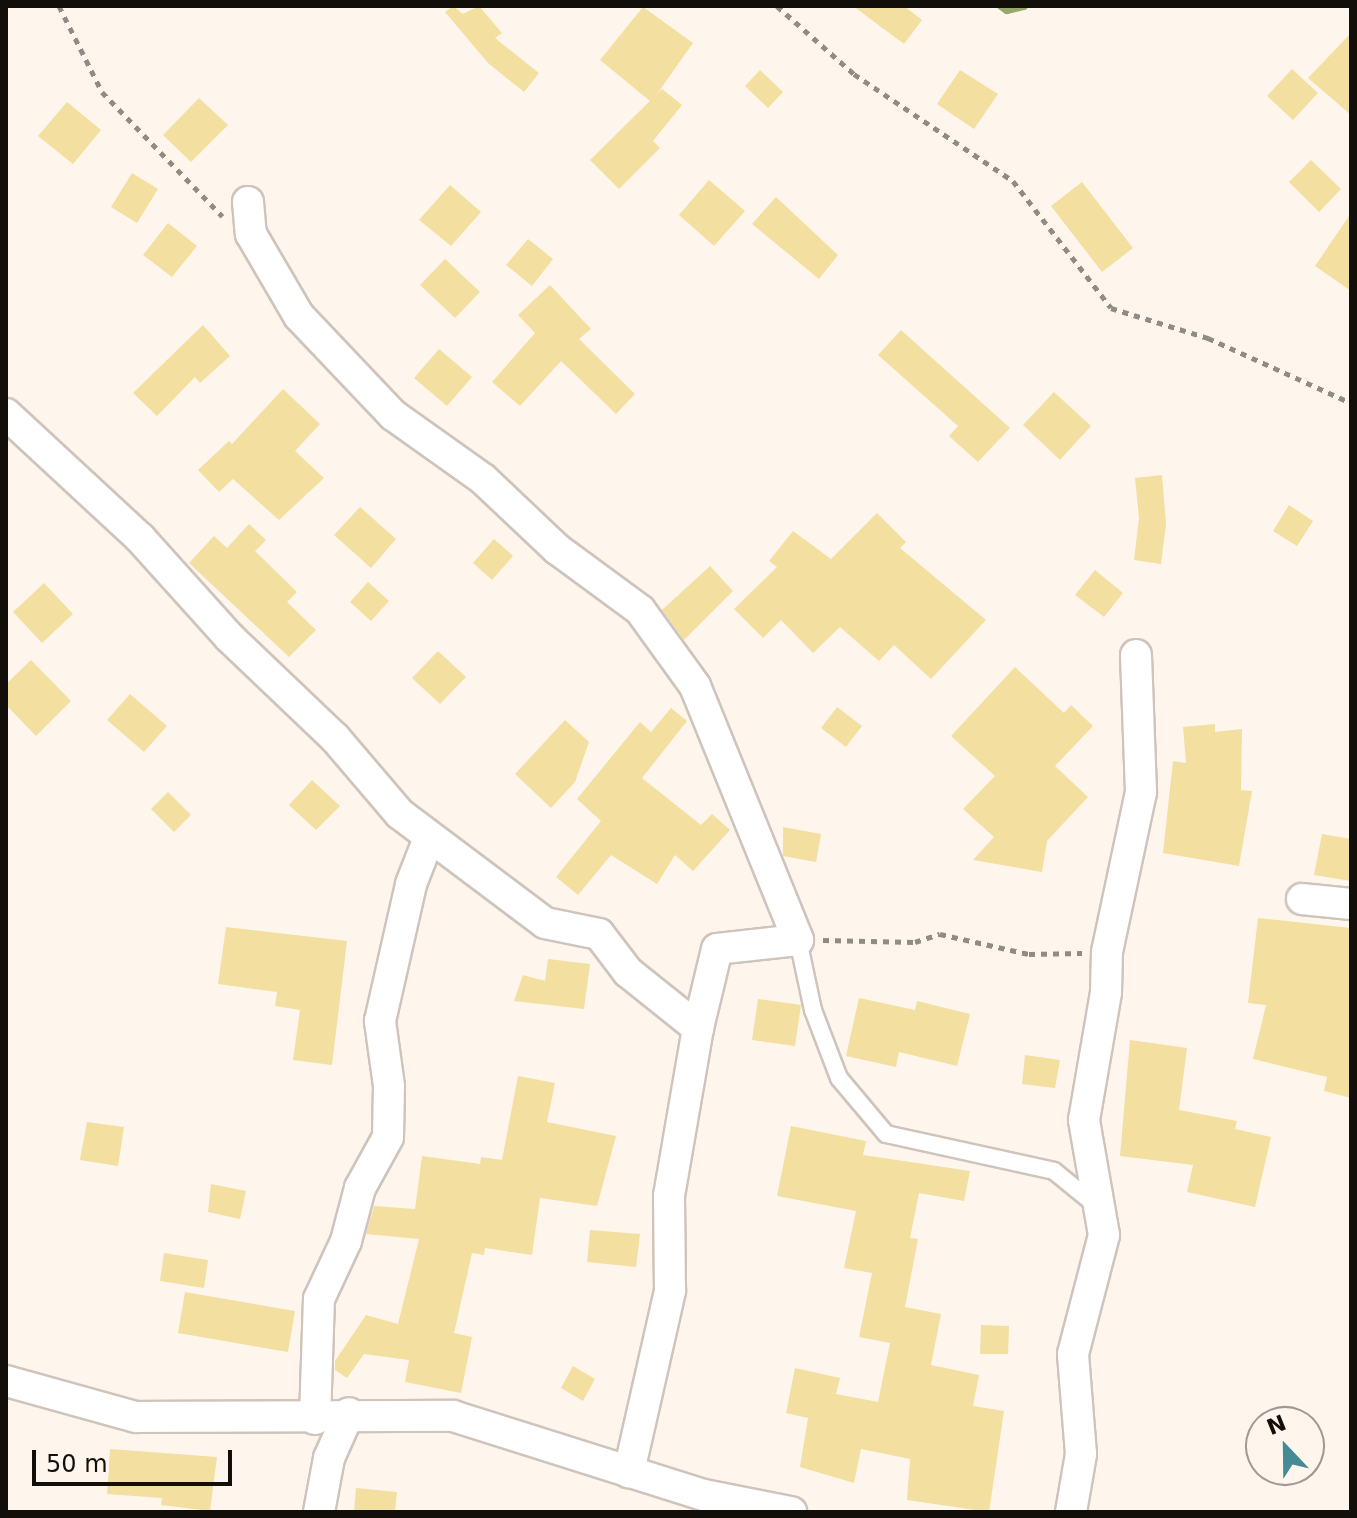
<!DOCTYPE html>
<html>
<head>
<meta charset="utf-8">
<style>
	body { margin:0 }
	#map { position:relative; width:1357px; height:1518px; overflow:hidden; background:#fef5ed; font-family:"DejaVu Sans",sans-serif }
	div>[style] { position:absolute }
	.stream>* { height:8px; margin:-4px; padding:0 4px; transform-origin:4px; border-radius:4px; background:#96a86c }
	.building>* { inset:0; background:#f3df9f }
	.path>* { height:5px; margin-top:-2.5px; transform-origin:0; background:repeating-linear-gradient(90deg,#918b85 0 6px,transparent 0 12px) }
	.roads { filter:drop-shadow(2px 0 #cfc4bb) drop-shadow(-2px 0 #cfc4bb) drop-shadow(0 2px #cfc4bb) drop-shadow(0 -2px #cfc4bb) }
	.service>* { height:16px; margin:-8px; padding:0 8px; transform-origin:8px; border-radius:8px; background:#fff }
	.minor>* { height:30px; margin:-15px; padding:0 15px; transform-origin:15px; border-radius:15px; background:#fff }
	span { translate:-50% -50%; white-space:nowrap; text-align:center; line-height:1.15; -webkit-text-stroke:6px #fef5ed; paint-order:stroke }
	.frame { position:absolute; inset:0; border:8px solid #120f0b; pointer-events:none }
	.north { position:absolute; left:1245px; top:1406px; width:80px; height:80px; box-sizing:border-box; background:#fef5ed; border:2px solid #a09993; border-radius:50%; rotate:338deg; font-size:22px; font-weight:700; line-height:32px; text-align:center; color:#120f0b }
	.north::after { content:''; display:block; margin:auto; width:28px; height:36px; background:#458b96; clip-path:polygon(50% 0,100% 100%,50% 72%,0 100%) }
	.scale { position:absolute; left:32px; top:1450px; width:200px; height:36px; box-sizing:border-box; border:4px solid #120f0b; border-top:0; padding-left:10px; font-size:24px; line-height:28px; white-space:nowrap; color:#120f0b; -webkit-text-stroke:6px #fef5ed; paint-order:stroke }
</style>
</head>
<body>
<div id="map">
	<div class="stream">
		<i style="left:1001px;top:6px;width:7px;rotate:34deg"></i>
		<i style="left:1007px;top:10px;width:17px;rotate:-13deg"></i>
	</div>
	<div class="building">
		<i style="clip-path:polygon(453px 6px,463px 14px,479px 6px,502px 33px,495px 38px,539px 73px,524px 92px,488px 63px,445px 12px)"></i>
		<i style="clip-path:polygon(853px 6px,904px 6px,922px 20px,904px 44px)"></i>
		<i style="clip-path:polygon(643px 7px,693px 43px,657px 94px,662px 89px,682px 105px,653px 141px,660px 148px,619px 189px,590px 160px,650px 101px,600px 60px)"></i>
		<i style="clip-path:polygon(1351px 33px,1351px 115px,1308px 78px)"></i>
		<i style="clip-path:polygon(1292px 69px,1318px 93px,1293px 120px,1267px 96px)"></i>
		<i style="clip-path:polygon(760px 70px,783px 92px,768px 108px,745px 86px)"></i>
		<i style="clip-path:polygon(960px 70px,998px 94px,974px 129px,937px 104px)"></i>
		<i style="clip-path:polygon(199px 98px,228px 125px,191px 162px,163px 135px)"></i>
		<i style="clip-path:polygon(67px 102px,101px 130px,73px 164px,38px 136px)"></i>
		<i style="clip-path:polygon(1311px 160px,1341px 189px,1319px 212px,1289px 182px)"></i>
		<i style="clip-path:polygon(132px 173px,158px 189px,137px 223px,111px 207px)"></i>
		<i style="clip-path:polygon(709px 180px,745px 211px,714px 246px,679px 215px)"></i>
		<i style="clip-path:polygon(1082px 182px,1133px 248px,1102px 272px,1051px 206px)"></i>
		<i style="clip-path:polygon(450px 185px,481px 212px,451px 246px,419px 220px)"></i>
		<i style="clip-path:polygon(776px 197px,838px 255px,819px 279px,752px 224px)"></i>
		<i style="clip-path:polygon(1351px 213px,1351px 291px,1315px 266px)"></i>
		<i style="clip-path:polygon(168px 223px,197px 246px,172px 277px,143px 255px)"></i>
		<i style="clip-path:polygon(528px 239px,553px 259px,532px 286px,506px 265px)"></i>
		<i style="clip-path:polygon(445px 259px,480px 292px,455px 318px,420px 285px)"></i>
		<i style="clip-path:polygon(550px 285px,591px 329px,579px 339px,635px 394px,616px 414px,561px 361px,520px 406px,492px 382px,535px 333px,518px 315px)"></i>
		<i style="clip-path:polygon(203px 325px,230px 356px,200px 383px,195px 377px,157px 416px,133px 393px)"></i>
		<i style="clip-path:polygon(901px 330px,1010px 428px,978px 462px,949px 436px,958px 426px,878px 355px)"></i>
		<i style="clip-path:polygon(439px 349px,472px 377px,447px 406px,414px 378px)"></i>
		<i style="clip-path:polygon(283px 389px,320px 424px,295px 451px,324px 478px,279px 520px,233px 479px,219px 492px,198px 470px,229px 441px,232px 444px)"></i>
		<i style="clip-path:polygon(1054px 392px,1091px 426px,1060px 460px,1023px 425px)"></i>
		<i style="clip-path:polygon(1162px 475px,1166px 524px,1161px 564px,1134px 560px,1139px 518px,1135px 478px)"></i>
		<i style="clip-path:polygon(1289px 505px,1313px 521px,1297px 546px,1273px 531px)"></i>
		<i style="clip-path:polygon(360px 507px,396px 539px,371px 568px,334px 535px)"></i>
		<i style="clip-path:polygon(877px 513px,906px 542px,900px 548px,986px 620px,931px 679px,894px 645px,879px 661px,840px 627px,813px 653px,781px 620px,763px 638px,734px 609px,777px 567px,769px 561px,793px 531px,831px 559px)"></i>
		<i style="clip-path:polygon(249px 524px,266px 540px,255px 551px,297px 592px,287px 602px,316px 630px,289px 657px,189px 563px,214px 536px,227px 548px)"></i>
		<i style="clip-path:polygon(494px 539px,513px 556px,492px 580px,473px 563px)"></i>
		<i style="clip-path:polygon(710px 566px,733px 591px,684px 640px,662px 610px)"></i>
		<i style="clip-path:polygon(1095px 570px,1123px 593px,1104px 617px,1075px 595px)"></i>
		<i style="clip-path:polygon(368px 582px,389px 601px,371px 621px,350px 602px)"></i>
		<i style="clip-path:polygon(44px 583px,73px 614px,42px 643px,13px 612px)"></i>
		<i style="clip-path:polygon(438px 651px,466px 677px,440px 704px,412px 678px)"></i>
		<i style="clip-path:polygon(31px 660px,71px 701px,36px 736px,6px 705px,6px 684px)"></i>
		<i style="clip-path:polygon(1015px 667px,1064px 713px,1071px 705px,1093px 726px,1055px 766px,1088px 797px,1047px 841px,1042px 872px,973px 860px,994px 837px,963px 809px,995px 776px,951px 736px)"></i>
		<i style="clip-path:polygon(130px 694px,167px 726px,144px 752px,107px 720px)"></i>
		<i style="clip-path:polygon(837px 707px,862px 726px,846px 747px,821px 728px)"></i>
		<i style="clip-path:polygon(671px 708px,687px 721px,642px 778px,701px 825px,712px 814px,730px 830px,693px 871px,675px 855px,657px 884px,611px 855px,578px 895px,556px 877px,601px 821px,577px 799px,640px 722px,651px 732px)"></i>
		<i style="clip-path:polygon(565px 720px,589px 742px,575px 782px,551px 808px,515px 774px)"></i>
		<i style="clip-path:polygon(1215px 724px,1215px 732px,1242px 729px,1241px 790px,1252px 791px,1239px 866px,1163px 853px,1173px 761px,1186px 763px,1183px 727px)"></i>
		<i style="clip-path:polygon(312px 780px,340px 806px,316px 830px,289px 805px)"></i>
		<i style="clip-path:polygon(168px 792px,191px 815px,174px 832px,151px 809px)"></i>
		<i style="clip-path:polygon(783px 827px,821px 834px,816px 862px,783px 856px)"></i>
		<i style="clip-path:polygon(1322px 834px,1351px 839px,1351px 881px,1314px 875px)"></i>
		<i style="clip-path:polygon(1258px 918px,1351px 928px,1351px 1098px,1324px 1091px,1327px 1077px,1253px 1059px,1266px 1005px,1248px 1003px)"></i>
		<i style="clip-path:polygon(226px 927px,347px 941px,332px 1065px,293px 1060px,300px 1010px,275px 1006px,277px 992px,218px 984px)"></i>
		<i style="clip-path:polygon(548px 959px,590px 964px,584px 1009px,514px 1001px,523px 975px,545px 981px)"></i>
		<i style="clip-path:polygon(859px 998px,915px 1010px,917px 1001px,970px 1014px,957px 1066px,899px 1052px,896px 1067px,846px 1056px)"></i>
		<i style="clip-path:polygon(758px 999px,801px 1005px,795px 1046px,752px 1040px)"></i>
		<i style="clip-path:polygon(1130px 1040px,1187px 1048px,1179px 1110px,1237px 1121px,1235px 1129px,1271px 1137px,1255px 1207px,1187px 1192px,1193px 1165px,1120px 1156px)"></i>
		<i style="clip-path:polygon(1025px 1055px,1060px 1060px,1055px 1088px,1022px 1084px)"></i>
		<i style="clip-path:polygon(518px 1076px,555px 1083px,547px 1122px,616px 1136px,597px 1206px,540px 1198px,532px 1255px,485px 1248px,484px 1255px,472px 1253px,454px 1333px,472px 1337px,461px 1393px,405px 1382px,409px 1360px,364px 1354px,347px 1378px,335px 1370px,335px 1361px,366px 1315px,398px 1324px,419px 1239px,366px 1234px,374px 1206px,415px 1209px,422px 1156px,480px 1164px,481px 1157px,502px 1160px)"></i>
		<i style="clip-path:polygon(87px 1122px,124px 1127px,118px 1166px,80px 1160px)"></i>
		<i style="clip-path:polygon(791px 1126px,866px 1141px,863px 1155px,970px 1171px,964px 1201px,919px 1193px,910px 1238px,918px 1239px,905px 1307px,941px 1314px,931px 1365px,979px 1375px,973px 1406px,1004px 1411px,989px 1512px,907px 1500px,910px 1459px,861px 1449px,854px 1483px,800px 1467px,808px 1418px,786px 1413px,795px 1368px,840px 1378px,836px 1394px,878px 1402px,890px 1343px,859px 1337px,872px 1273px,844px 1268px,856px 1211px,777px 1196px)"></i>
		<i style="clip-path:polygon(211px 1184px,246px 1191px,240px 1219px,208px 1212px)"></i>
		<i style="clip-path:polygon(590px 1230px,640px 1234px,636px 1267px,587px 1262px)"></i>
		<i style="clip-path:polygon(164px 1253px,208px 1260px,204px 1288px,160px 1281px)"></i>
		<i style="clip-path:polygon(185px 1292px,295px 1311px,288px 1352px,178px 1333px)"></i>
		<i style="clip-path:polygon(981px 1325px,1009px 1326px,1008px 1354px,980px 1354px)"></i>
		<i style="clip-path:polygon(573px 1366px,595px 1379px,583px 1401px,561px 1388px)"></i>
		<i style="clip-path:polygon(110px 1449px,217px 1457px,210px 1511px,161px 1505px,162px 1498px,107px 1494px)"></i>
		<i style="clip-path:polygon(356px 1488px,397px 1492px,395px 1512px,354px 1512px)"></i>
	</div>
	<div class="path">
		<i style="left:59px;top:6px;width:96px;rotate:63.4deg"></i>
		<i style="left:102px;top:92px;width:173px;rotate:45.9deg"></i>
		<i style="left:777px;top:6px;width:103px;rotate:41.4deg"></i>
		<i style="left:854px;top:74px;width:192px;rotate:33.9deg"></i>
		<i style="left:1013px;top:181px;width:160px;rotate:52.3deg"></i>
		<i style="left:1111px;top:308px;width:102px;rotate:17.2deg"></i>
		<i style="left:1208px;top:338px;width:157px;rotate:24.4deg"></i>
		<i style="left:823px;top:940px;width:92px;rotate:1.2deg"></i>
		<i style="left:915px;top:942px;width:26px;rotate:-18deg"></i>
		<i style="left:940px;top:934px;width:91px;rotate:12.7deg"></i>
		<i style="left:1029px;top:954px;width:53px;rotate:-1.1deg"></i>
	</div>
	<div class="roads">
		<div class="service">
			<i style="left:798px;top:940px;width:72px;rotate:77.9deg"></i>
			<i style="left:813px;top:1010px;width:73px;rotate:69.1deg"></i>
			<i style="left:839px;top:1078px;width:73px;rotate:50deg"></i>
			<i style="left:886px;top:1134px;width:172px;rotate:12.4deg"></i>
			<i style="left:1054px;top:1171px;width:55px;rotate:39.1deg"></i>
		</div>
		<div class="minor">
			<i style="left:248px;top:202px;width:32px;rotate:85deg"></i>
			<i style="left:251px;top:234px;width:95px;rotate:59.7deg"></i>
			<i style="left:299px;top:316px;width:137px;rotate:46.5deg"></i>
			<i style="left:393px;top:415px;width:110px;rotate:35.4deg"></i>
			<i style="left:483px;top:479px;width:102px;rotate:43.4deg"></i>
			<i style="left:557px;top:549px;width:103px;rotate:36.3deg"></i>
			<i style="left:640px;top:610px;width:94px;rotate:54.1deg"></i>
			<i style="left:695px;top:686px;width:274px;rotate:67.9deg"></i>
			<i style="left:798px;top:940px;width:81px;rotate:173.7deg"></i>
			<i style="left:717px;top:949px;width:81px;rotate:103.5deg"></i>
			<i style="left:6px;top:414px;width:183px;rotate:42.8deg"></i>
			<i style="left:140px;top:538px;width:133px;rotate:48deg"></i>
			<i style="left:229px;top:637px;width:146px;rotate:43.6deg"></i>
			<i style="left:335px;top:738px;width:100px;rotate:49.5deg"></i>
			<i style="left:400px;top:814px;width:181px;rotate:36.9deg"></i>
			<i style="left:545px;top:923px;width:55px;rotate:11.5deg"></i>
			<i style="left:599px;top:934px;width:48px;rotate:52.7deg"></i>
			<i style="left:628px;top:972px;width:90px;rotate:38.7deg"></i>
			<i style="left:698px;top:1028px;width:170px;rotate:99.8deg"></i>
			<i style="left:669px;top:1196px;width:95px;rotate:89.4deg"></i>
			<i style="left:670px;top:1291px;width:186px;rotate:102.8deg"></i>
			<i style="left:1302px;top:899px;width:49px;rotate:5.8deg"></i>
			<i style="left:6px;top:1381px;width:135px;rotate:15.5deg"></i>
			<i style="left:136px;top:1417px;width:317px;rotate:-0.2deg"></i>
			<i style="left:453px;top:1416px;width:263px;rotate:17.5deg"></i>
			<i style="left:704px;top:1495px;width:89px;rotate:11.1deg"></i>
			<i style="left:315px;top:1419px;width:120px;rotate:-88.1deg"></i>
			<i style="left:319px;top:1299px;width:64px;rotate:-65deg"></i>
			<i style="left:346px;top:1241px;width:55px;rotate:-75.2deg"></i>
			<i style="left:360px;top:1188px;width:58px;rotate:-61.2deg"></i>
			<i style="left:388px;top:1137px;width:51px;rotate:-88.9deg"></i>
			<i style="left:389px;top:1086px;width:66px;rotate:-97.9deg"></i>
			<i style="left:380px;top:1021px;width:140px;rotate:-77.2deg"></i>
			<i style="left:411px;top:884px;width:49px;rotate:-68.6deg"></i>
			<i style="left:319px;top:1512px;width:55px;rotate:-79.5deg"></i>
			<i style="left:329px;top:1458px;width:49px;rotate:-66deg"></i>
			<i style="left:1071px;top:1512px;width:59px;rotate:-80.2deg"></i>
			<i style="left:1081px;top:1454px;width:100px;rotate:-94.6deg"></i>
			<i style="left:1073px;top:1354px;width:123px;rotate:-75.4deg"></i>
			<i style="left:1104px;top:1235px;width:117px;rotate:-99.9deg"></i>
			<i style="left:1084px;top:1120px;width:130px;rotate:-80.2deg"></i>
			<i style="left:1106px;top:992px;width:40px;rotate:-88.6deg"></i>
			<i style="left:1107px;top:952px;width:164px;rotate:-78deg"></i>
			<i style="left:1141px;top:792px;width:137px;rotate:-92.1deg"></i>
		</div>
	</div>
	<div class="frame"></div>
	<div class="north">N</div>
	<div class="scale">50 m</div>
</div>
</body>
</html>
